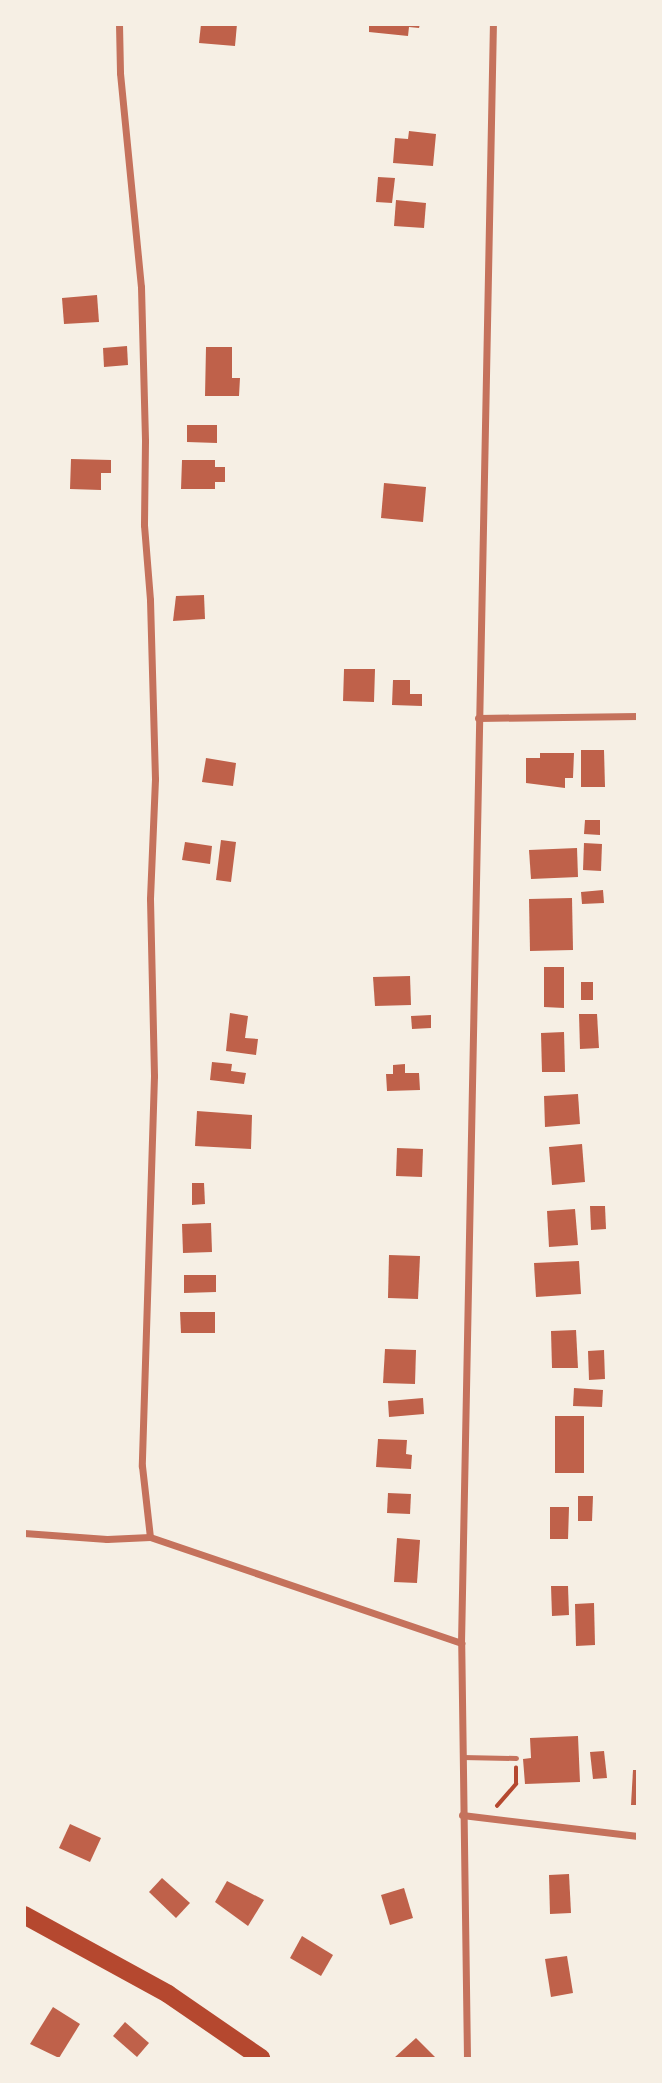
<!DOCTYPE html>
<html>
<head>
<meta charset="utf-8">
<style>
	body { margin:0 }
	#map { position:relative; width:662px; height:2083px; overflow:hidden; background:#f6efe4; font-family:Manrope,sans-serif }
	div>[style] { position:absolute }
	.building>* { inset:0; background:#bf614a }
	.path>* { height:3.5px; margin:-1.75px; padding:0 1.75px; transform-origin:1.75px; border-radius:1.75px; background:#b5482f }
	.service>* { height:5px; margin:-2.5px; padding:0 2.5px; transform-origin:2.5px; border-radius:2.5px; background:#c5725c }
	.minor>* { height:7px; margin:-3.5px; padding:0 3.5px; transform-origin:3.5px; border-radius:3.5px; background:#c5725c }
	.primary>* { height:18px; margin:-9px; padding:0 9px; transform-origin:9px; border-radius:9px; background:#b5482f }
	span { translate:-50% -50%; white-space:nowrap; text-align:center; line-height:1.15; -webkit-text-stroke:5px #f6efe4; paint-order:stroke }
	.frame { position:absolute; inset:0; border:26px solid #f6efe4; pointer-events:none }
</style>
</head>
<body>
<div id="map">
	<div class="building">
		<i style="clip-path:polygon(201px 24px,237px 24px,235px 46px,199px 43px)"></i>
		<i style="clip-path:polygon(369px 24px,420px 24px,419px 28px,409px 27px,408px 36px,369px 32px)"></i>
		<i style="clip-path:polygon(409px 131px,436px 134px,433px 166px,393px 163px,395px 138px,408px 139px)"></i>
		<i style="clip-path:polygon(378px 177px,395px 178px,392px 203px,376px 202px)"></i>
		<i style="clip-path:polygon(396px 200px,426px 203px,424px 228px,394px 226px)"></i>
		<i style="clip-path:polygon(97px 295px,99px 322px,64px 324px,62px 298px)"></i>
		<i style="clip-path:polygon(127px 346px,128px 365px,104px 367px,103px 348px)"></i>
		<i style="clip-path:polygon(206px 347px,232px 347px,232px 378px,240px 378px,239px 396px,205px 396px)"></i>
		<i style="clip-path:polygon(187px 425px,217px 425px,217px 443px,187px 442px)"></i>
		<i style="clip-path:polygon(71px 459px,111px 460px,111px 473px,101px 473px,101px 490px,70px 489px)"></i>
		<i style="clip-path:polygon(182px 460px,215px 460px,215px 467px,225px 467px,225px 482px,215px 482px,215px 489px,181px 489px)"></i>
		<i style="clip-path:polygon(384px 483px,426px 487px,423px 522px,381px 518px)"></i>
		<i style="clip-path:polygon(204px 595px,205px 619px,173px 621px,176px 596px)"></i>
		<i style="clip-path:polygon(344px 669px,375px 669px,374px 702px,343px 701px)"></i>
		<i style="clip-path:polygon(393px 680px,410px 680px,410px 694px,422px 694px,422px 706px,392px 705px)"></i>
		<i style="clip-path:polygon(581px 750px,604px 750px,605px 787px,581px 787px)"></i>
		<i style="clip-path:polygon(540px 753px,574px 753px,573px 778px,565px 778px,565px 788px,526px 783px,526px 758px,540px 758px)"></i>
		<i style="clip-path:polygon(206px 758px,236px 763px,233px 786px,202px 782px)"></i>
		<i style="clip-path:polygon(585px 820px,600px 820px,600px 835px,584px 834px)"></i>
		<i style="clip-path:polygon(221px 840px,236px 842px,231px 882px,216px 880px)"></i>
		<i style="clip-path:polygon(185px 842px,212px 846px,210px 864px,182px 860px)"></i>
		<i style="clip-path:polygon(584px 843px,602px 844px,601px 871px,583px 870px)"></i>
		<i style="clip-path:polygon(577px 848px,578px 877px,531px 879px,529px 850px)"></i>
		<i style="clip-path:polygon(603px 890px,604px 903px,582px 904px,581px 892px)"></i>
		<i style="clip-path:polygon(572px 898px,573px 950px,530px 951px,529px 899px)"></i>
		<i style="clip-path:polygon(544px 967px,564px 967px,564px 1008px,544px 1007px)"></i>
		<i style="clip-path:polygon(410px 976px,411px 1005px,375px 1006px,373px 977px)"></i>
		<i style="clip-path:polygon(581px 982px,593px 982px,593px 1000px,581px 1000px)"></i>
		<i style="clip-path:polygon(230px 1013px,248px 1016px,245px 1038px,258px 1039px,256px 1055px,226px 1051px)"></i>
		<i style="clip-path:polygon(579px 1014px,597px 1014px,599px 1048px,580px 1049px)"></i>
		<i style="clip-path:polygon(431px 1015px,431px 1028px,412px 1029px,411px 1016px)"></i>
		<i style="clip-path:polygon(564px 1032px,565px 1072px,542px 1072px,541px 1033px)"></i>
		<i style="clip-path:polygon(212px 1062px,232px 1064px,231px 1071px,246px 1073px,244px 1084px,210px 1080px)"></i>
		<i style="clip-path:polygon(405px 1064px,405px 1073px,419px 1073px,420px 1090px,387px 1091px,386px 1074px,393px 1074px,393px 1065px)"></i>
		<i style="clip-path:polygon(578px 1094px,580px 1124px,545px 1127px,544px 1096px)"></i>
		<i style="clip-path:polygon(197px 1111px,252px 1115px,251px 1149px,195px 1146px)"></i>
		<i style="clip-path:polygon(582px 1144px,585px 1182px,552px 1185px,549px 1147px)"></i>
		<i style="clip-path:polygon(397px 1148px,423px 1149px,422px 1177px,396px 1176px)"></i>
		<i style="clip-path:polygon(192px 1183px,204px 1183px,205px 1204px,192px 1205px)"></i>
		<i style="clip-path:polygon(590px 1206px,605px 1206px,606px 1229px,591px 1230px)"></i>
		<i style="clip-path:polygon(575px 1209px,578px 1245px,549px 1247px,547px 1211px)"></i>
		<i style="clip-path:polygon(211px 1223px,212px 1252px,183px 1253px,182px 1224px)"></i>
		<i style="clip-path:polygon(389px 1255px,420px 1256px,418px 1299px,388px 1298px)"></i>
		<i style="clip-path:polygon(579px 1261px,581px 1294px,536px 1297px,534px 1263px)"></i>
		<i style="clip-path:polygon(184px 1275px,216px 1275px,216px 1292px,184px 1293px)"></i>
		<i style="clip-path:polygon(180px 1312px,215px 1312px,215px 1333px,181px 1333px)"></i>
		<i style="clip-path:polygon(576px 1330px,578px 1368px,552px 1368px,551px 1331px)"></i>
		<i style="clip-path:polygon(385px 1349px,416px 1350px,415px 1384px,383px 1383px)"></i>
		<i style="clip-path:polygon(604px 1350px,605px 1379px,589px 1380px,588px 1351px)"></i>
		<i style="clip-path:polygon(574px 1388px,603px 1390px,602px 1407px,573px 1406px)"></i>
		<i style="clip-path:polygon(423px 1398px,424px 1414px,389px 1417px,388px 1401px)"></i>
		<i style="clip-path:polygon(555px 1416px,584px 1416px,584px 1473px,555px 1473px)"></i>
		<i style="clip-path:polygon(378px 1439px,407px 1440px,406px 1454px,412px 1455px,411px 1469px,376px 1467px)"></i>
		<i style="clip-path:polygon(388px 1493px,411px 1494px,410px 1514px,387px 1513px)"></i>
		<i style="clip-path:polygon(578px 1496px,593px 1496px,592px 1521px,578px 1521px)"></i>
		<i style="clip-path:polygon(550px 1507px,569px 1507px,568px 1539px,550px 1539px)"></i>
		<i style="clip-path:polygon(397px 1538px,420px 1540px,417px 1583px,394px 1582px)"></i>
		<i style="clip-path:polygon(551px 1586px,568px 1586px,569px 1615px,552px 1616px)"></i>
		<i style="clip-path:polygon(594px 1603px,595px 1645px,576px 1646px,575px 1604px)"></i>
		<i style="clip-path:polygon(578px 1736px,580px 1782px,525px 1784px,523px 1759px,531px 1758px,530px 1738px)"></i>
		<i style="clip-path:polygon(604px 1751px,607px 1778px,593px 1779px,590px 1752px)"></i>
		<i style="clip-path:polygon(633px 1770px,638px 1770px,638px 1805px,631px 1805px)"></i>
		<i style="clip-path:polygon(70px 1824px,101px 1838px,90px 1862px,59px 1848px)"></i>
		<i style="clip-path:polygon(569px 1874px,571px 1913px,550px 1914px,549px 1875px)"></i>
		<i style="clip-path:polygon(162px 1878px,190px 1903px,176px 1918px,149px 1892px)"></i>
		<i style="clip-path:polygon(227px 1881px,264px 1900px,248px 1926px,215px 1902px)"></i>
		<i style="clip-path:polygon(404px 1888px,413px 1918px,390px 1925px,381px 1895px)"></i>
		<i style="clip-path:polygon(302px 1936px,333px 1955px,321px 1976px,290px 1958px)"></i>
		<i style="clip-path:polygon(567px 1956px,573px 1993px,551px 1997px,545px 1959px)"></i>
		<i style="clip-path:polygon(53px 2007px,80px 2024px,59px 2058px,30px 2044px)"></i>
		<i style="clip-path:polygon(125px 2022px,149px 2043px,137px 2057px,113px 2036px)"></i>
		<i style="clip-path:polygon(416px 2038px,436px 2058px,394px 2058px)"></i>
	</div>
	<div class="path">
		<i style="left:497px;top:1806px;width:29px;rotate:-49deg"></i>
		<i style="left:516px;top:1784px;width:16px;rotate:-90deg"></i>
	</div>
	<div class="service">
		<i style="left:462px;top:1757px;width:54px;rotate:1.1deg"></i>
	</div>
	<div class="minor">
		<i style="left:119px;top:24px;width:49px;rotate:88.8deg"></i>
		<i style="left:120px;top:73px;width:215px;rotate:84.4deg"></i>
		<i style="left:141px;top:287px;width:154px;rotate:88.5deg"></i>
		<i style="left:145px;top:441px;width:84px;rotate:90.7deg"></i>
		<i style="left:144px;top:525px;width:75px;rotate:85.4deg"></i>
		<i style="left:150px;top:600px;width:179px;rotate:88.4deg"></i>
		<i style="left:155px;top:779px;width:120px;rotate:92.4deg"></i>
		<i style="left:150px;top:899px;width:177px;rotate:88.7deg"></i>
		<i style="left:154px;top:1076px;width:390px;rotate:91.8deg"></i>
		<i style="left:142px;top:1466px;width:71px;rotate:83.6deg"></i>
		<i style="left:478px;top:718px;width:160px;rotate:-0.7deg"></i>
		<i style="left:24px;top:1533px;width:83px;rotate:4.1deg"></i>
		<i style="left:107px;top:1539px;width:43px;rotate:-2.7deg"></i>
		<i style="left:150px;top:1537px;width:329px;rotate:18.8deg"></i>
		<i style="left:462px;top:1815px;width:177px;rotate:6.8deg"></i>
		<i style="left:467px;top:2058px;width:415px;rotate:-90.8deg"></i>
		<i style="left:461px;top:1643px;width:1619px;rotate:-88.87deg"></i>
	</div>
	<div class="primary">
		<i style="left:24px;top:1915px;width:164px;rotate:28.7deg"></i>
		<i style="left:168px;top:1994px;width:113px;rotate:34.5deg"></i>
	</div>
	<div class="frame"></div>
</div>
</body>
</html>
